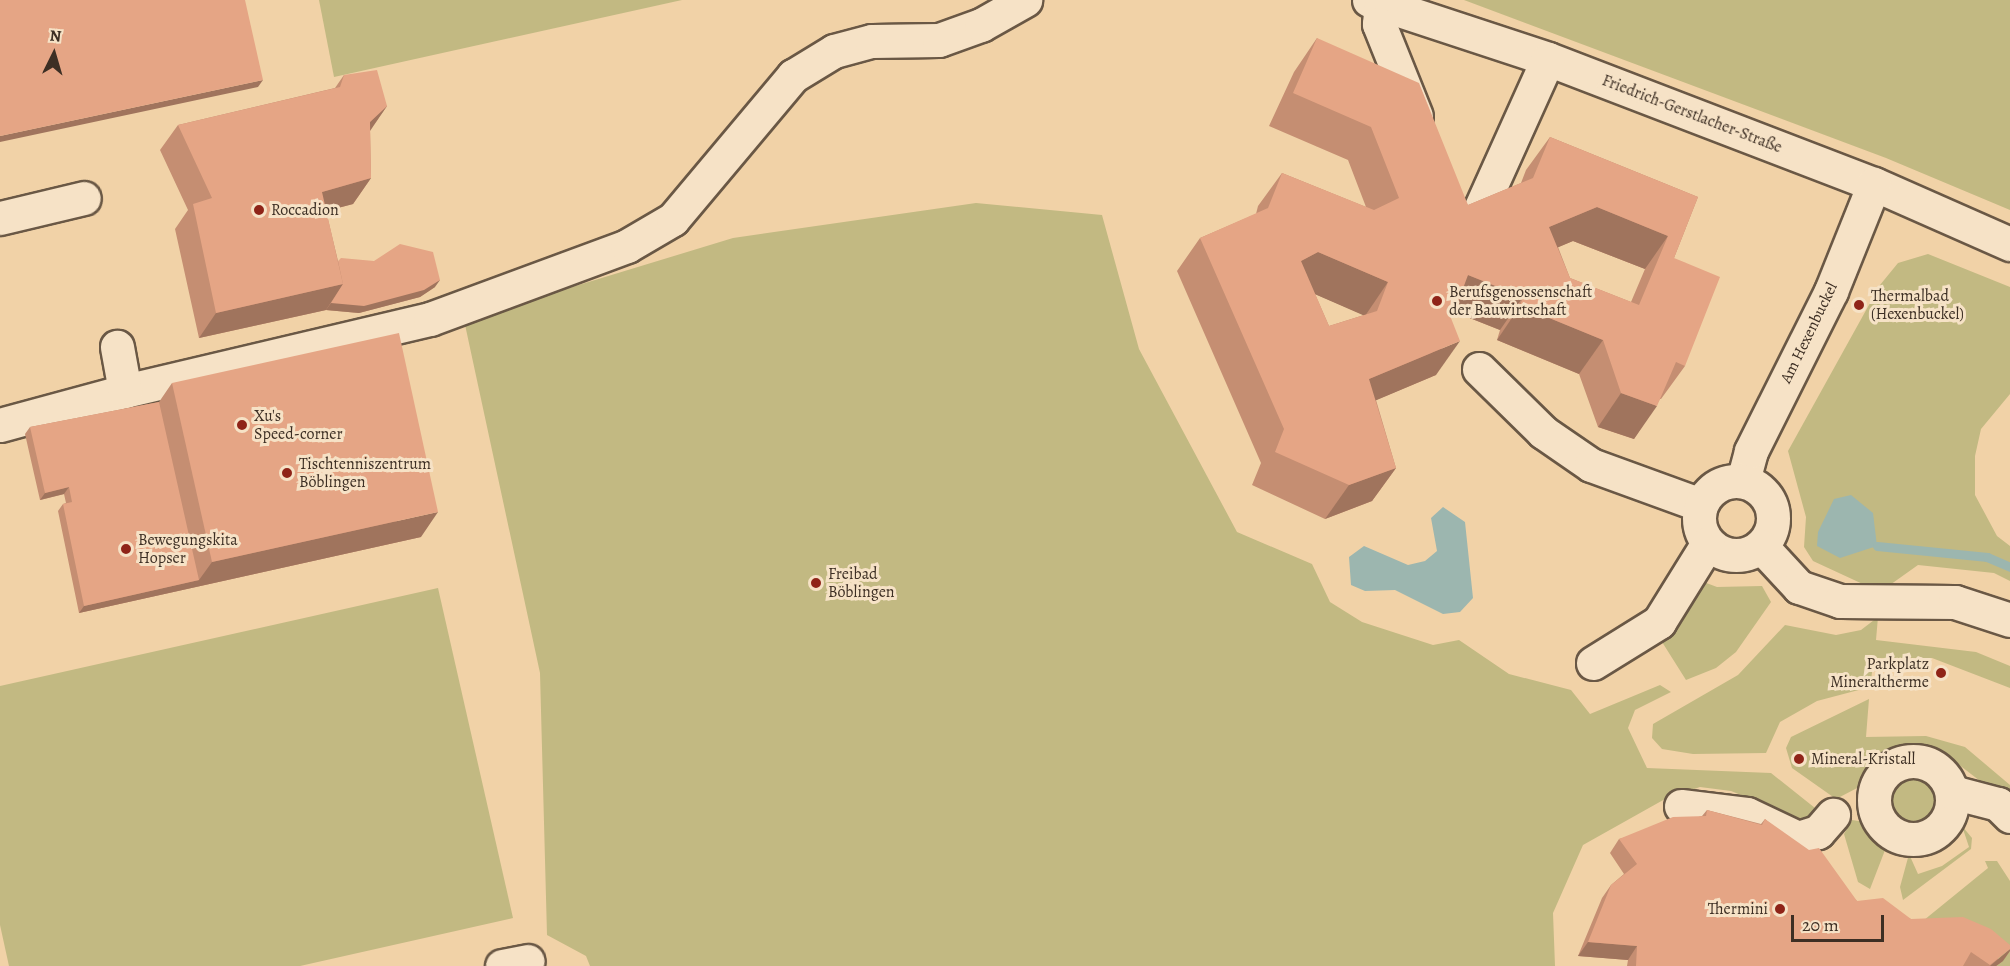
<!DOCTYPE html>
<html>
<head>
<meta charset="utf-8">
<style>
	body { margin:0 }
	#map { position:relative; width:2010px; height:966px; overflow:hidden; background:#f1d2a7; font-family:Alegreya,serif }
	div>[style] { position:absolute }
	.green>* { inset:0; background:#c2b982 }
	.round { border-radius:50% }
	.water>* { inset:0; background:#9cb6af }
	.stream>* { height:9px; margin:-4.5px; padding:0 4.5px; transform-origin:4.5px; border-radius:4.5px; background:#9cb6af }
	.roads { filter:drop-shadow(2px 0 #6a5845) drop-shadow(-2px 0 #6a5845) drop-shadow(0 2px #6a5845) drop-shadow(0 -2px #6a5845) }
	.minor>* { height:33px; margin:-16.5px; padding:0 16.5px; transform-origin:16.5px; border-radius:16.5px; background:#f6e2c6 }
	.minor>.ring { margin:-16.5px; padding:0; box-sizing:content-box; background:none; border:33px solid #f6e2c6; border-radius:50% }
	.wall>* { inset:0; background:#c58e72 }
	.shaded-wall>* { inset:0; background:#a0745d }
	.building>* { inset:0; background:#e5a585 }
	.dots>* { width:16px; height:16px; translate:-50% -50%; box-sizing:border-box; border:3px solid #f6e2c6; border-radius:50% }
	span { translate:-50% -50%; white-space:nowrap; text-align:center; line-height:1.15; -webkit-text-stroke:6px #f6e2c6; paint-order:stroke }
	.street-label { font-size:16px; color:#3d2f24 }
	.poi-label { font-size:16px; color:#3d2f24 }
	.left { translate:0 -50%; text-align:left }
	.right { translate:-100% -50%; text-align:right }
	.north { position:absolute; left:24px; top:24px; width:60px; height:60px; -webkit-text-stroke:4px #f6e2c6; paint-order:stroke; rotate:5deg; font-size:16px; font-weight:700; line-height:24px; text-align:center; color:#3d2f24 }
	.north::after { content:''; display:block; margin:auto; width:21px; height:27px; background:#3d2f24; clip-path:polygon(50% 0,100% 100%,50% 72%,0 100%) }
	.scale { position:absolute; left:1791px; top:915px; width:93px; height:27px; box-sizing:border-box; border:3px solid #3d2f24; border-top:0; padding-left:8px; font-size:18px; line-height:21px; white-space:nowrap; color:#3d2f24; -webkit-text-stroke:4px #f6e2c6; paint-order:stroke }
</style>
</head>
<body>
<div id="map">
	<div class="green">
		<i style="clip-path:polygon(319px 0,682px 0,334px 77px)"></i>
		<i style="clip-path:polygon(1464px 0,2010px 0,2010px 210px,1886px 158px)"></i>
		<i style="clip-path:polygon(976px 203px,1102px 215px,1139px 349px,1237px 532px,1312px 564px,1330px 602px,1362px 622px,1433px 645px,1459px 640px,1509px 674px,1571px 690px,1590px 714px,1660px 685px,1671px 692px,1635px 710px,1628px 728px,1647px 768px,1771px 773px,1815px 808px,1814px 824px,1731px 791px,1700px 787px,1665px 799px,1583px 845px,1553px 913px,1555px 966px,590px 966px,586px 956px,547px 935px,540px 673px,464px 320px,733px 238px)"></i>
		<i style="clip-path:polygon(1928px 254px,2010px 287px,2010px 394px,1981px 429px,1975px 456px,1975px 495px,1997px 536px,2010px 546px,2010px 581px,1994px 573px,1918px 565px,1880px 592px,1813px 561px,1804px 547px,1806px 517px,1788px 451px,1880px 285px,1898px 263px)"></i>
		<i style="clip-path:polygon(1693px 578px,1717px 587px,1762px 586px,1771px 602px,1736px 652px,1716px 668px,1686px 680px,1657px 634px)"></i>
		<i style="clip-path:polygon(438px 588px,513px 918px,300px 966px,9px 966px,0 925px,0 686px)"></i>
		<i style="clip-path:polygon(1878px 617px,1876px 640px,1976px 652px,2010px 666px,2010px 688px,1932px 658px,1874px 658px,1870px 687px,1817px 701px,1780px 722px,1766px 753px,1693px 754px,1662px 749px,1652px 738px,1653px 724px,1738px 675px,1785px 625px,1836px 635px,1861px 630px)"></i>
		<i style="clip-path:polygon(1869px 699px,1866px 737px,1926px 736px,1965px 747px,2010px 785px,2010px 804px,1945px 754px,1900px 751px,1882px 758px,1861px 786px,1836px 799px,1792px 768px,1786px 748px,1791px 737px)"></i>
		<i class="round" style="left:1890px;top:778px;width:46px;height:46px"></i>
		<i style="clip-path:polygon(1852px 820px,1865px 822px,1876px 835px,1872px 840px,1887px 845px,1870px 889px,1858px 882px,1844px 834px)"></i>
		<i style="clip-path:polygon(1962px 826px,1972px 838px,1971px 849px,1903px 900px,1900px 887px,1909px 854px,1918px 874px,1942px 866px,1969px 847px)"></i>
		<i style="clip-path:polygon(1985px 861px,1997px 861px,2010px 881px,2010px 966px,1996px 966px,1913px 929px,1988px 868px)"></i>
	</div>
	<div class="water">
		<i style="clip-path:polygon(1851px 495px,1873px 513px,1877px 546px,1840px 558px,1817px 546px,1818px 532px,1834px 499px)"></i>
		<i style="clip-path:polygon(1443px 507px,1465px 522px,1473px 598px,1460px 612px,1443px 614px,1395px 590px,1365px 591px,1351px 585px,1349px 557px,1364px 546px,1408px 565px,1425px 561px,1437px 551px,1431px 518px)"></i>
	</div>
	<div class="stream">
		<i style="left:1877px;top:546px;width:111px;rotate:5.7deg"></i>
		<i style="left:1987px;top:557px;width:25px;rotate:23deg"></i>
	</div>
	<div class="roads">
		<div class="minor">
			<i style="left:1369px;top:0;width:188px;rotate:18.2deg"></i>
			<i style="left:1548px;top:59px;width:349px;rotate:21deg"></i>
			<i style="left:1874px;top:184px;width:149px;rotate:23.8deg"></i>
			<i style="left:1381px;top:4px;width:20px;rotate:96deg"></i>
			<i style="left:1379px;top:24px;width:99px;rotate:68.1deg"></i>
			<i style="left:0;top:218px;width:86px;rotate:-13.4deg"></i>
			<i style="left:1472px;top:227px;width:184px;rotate:-65.7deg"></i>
			<i style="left:1479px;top:369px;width:90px;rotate:44.5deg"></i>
			<i style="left:1543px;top:432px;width:58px;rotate:34.5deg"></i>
			<i style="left:1591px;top:465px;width:117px;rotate:20deg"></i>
			<i style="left:125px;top:391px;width:313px;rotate:-13.3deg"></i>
			<i style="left:430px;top:319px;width:210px;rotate:-20.3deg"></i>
			<i style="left:627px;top:246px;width:53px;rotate:-30.4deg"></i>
			<i style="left:673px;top:219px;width:187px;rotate:-50deg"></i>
			<i style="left:793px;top:76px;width:48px;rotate:-31.4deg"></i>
			<i style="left:834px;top:51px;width:39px;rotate:-15deg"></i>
			<i style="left:872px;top:41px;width:67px;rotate:-0.9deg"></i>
			<i style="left:939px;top:40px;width:45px;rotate:-19.7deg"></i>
			<i style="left:981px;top:25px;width:51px;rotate:-29.6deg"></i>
			<i style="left:0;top:425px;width:130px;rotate:-15.2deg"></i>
			<i style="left:125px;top:391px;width:45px;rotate:-100.3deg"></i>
			<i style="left:1743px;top:481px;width:31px;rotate:-75deg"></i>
			<i style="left:1751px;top:451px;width:179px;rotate:-63.4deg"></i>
			<i style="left:1831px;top:291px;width:115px;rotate:-68.1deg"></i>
			<i class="ring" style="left:1699px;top:481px;width:41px;height:41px"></i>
			<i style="left:1761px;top:546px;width:56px;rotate:47.2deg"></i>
			<i style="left:1799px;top:587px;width:43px;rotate:18.9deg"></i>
			<i style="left:1840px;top:601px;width:115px;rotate:0.5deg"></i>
			<i style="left:1955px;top:602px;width:58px;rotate:18.1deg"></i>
			<i style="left:1593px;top:663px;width:78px;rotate:-31.8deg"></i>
			<i style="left:1659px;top:622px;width:93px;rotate:-58.2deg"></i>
			<i class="ring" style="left:1874px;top:761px;width:45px;height:45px"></i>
			<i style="left:1952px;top:792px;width:48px;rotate:14.6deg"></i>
			<i style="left:1998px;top:804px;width:17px;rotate:45deg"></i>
			<i style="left:1681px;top:806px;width:66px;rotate:6.9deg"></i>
			<i style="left:1747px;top:814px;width:56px;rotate:25.2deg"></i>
			<i style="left:1798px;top:838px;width:21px;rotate:-17deg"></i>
			<i style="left:1818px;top:832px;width:23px;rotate:-49deg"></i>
			<i style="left:502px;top:966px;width:26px;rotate:-11deg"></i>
		</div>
	</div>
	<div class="wall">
		<i style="clip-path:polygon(evenodd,1317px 38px,1468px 205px,1521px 183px,1526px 170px,1550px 137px,1698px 197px,1674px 258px,1685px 366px,1661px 399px,1660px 399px,1634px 439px,1598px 427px,1579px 374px,1497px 340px,1500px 330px,1452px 311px,1449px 315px,1436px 375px,1376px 400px,1396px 468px,1372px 501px,1325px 519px,1252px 485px,1261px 463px,1177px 271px,1200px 238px,1256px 214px,1258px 206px,1282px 173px,1366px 207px,1348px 160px,1269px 126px,1294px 72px,1317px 38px,1573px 241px,1645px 269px,1631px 302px,1570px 278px,1558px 247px,1573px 241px,1317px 38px,1315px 294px,1364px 315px,1329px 326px,1315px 294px)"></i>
		<i style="clip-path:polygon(344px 75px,387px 106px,370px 130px,371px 178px,353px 204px,326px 211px,338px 261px,435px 287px,420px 297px,359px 313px,326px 310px,199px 338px,175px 229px,188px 210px,160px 150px,178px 125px,335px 88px)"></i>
		<i style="clip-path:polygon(172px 383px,421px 537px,79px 613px,58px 511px,63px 504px,66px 503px,64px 494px,40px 500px,25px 434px,30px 427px,159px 402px)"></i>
		<i style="clip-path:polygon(1707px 810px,1761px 824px,1765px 819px,1857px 901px,1911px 919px,2003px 961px,1996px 966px,1627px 966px,1628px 960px,1578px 956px,1602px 898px,1611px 885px,1624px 874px,1610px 853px,1619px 839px,1702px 816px)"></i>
	</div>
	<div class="shaded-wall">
		<i style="clip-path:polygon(263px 80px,258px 87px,0 142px,0 136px)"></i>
		<i style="clip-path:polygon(387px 106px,370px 131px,370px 122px)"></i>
		<i style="clip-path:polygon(371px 178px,353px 204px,304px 217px,322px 192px)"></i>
		<i style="clip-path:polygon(1597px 207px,1668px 236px,1645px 269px,1573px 241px,1526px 261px,1549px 227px)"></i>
		<i style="clip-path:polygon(1318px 252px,1388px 282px,1365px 316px,1294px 285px,1301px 261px)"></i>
		<i style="clip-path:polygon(1468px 275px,1523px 297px,1500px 330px,1452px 311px,1435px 335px,1423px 342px)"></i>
		<i style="clip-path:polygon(440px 280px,435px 287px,420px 297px,359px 313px,326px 310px,331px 303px)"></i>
		<i style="clip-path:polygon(343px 284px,326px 310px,199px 338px,216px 313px)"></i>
		<i style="clip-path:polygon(1520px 306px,1603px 340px,1579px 374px,1497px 340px)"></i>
		<i style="clip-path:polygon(1460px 341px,1436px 375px,1346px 413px,1369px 379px)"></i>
		<i style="clip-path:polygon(1621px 393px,1657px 406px,1634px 439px,1598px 427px)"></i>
		<i style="clip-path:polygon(1396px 468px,1372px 501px,1325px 519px,1349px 485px)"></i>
		<i style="clip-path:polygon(69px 487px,64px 494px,40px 500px,45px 493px)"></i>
		<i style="clip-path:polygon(438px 512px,421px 537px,79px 613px,84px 606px,199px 580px,212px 562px)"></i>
		<i style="clip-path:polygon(1588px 942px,1637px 946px,1628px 960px,1578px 956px)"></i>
		<i style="clip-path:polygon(2010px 949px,2010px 951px,2003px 961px,1996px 966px,1990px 966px)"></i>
	</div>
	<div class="building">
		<i style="clip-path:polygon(0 0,245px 0,263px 80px,0 136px)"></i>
		<i style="clip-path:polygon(evenodd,1317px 38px,1419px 83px,1468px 205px,1533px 178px,1550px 137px,1698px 197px,1674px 258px,1720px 277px,1685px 366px,1676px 362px,1657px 406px,1621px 393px,1603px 340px,1520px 306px,1523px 297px,1468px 275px,1458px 302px,1447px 308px,1460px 341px,1369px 379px,1396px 468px,1349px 485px,1275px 452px,1284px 429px,1200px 238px,1268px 208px,1282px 173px,1374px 210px,1399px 198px,1371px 127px,1293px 93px,1317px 38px,1597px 207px,1668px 236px,1639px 305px,1570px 278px,1549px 227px,1597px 207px,1317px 38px,1318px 252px,1388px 282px,1377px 311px,1329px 326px,1301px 261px,1318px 252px)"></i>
		<i style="clip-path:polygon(377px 70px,387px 106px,370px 122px,371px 178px,322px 192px,343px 284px,216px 313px,193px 204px,212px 198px,178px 125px,340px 87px,344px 75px)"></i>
		<i style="clip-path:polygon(400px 244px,433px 252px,440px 280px,424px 290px,364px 306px,331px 303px,343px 284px,338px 261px,341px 258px,374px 261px)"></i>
		<i style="clip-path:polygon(399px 333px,438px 512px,212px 562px,172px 383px)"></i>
		<i style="clip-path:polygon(159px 402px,199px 580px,84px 606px,63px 504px,72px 502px,69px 487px,45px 493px,30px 427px)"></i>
		<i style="clip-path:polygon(1707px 810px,1762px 825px,1765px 819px,1809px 850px,1819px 848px,1857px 901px,1883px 898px,1911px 919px,1963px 917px,1991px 929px,2010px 945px,2010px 949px,1990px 965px,1971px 952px,1963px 966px,1636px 966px,1637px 946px,1588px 942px,1611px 885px,1637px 864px,1619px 839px,1673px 817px,1706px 816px)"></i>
	</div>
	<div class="dots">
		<i style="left:259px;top:210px;background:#8f2418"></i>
		<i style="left:1437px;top:301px;background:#8f2418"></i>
		<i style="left:1859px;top:305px;background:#8f2418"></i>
		<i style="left:242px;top:425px;background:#8f2418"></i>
		<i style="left:287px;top:473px;background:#8f2418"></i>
		<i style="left:126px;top:549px;background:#8f2418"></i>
		<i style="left:816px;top:583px;background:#8f2418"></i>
		<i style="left:1941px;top:673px;background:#8f2418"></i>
		<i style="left:1799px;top:759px;background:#8f2418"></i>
		<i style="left:1780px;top:909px;background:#8f2418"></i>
	</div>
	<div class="street-label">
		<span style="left:1692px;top:114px;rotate:21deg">Friedrich-Gerstlacher-Straße</span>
		<span style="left:1809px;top:333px;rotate:-64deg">Am Hexenbuckel</span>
	</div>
	<div class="poi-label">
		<span class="left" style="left:271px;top:210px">Roccadion</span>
		<span class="left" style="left:1449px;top:301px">Berufsgenossenschaft<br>der Bauwirtschaft</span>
		<span class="left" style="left:1871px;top:305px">Thermalbad<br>(Hexenbuckel)</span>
		<span class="left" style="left:254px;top:425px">Xu's<br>Speed-corner</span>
		<span class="left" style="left:299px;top:473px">Tischtenniszentrum<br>Böblingen</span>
		<span class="left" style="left:138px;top:549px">Bewegungskita<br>Hopser</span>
		<span class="left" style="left:828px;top:583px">Freibad<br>Böblingen</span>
		<span class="right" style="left:1929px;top:673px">Parkplatz<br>Mineraltherme</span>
		<span class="left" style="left:1811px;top:759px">Mineral-Kristall</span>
		<span class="right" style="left:1768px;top:909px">Thermini</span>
	</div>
	<div class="north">N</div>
	<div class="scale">20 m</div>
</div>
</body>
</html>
